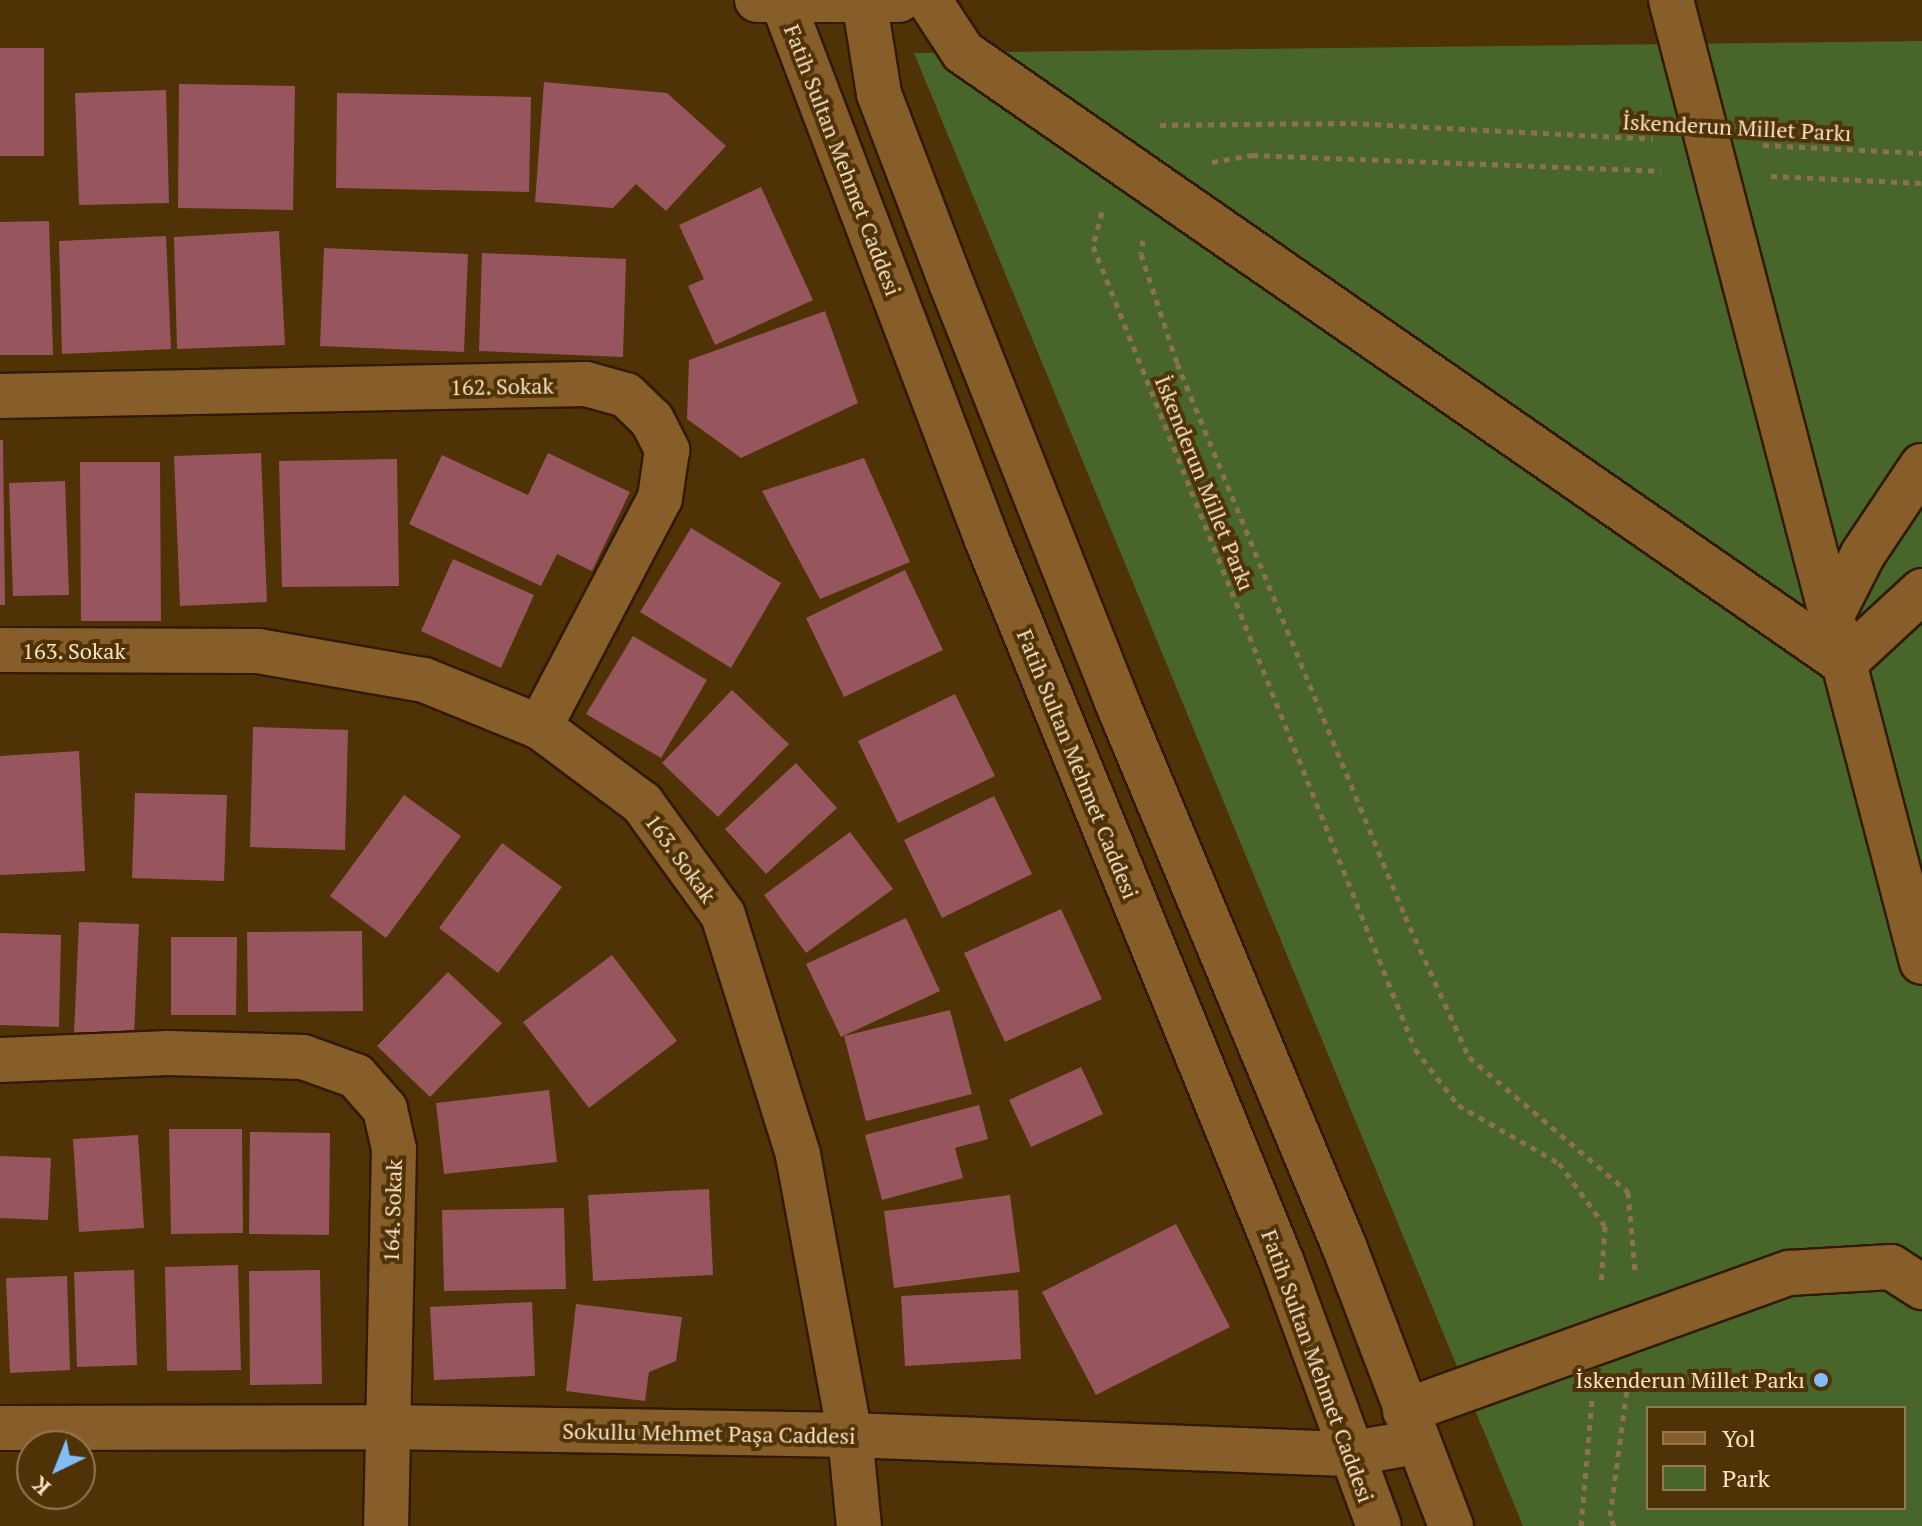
<!DOCTYPE html>
<html>
<head>
<meta charset="utf-8">
<style>
	body { margin:0 }
	#map { position:relative; width:1922px; height:1526px; overflow:hidden; background:#4f3205; font-family:"PT Serif",serif }
	div>[style] { position:absolute }
	.green>* { inset:0; background:#486629 }
	.building>* { inset:0; background:#97555e }
	.path>* { height:5px; margin-top:-2.5px; transform-origin:0; background:repeating-linear-gradient(90deg,#8c714b 0 6px,transparent 0 12px) }
	.roads { filter:drop-shadow(2px 0 #301b00) drop-shadow(-2px 0 #301b00) drop-shadow(0 2px #301b00) drop-shadow(0 -2px #301b00) }
	.pedestrian>* { height:44px; margin:-22px; padding:0 22px; transform-origin:22px; border-radius:22px; background:#875e29 }
	.minor>* { height:44px; margin:-22px; padding:0 22px; transform-origin:22px; border-radius:22px; background:#875e29 }
	.tertiary>* { height:44px; margin:-22px; padding:0 22px; transform-origin:22px; border-radius:22px; background:#875e29 }
	.dots>* { width:22px; height:22px; translate:-50% -50%; box-sizing:border-box; border:4px solid #4f3205; border-radius:50% }
	span { translate:-50% -50%; white-space:nowrap; text-align:center; line-height:1.15; -webkit-text-stroke:8px #4f3205; paint-order:stroke }
	.street-label { font-size:22px; color:#f7e0c5 }
	.poi-label { font-size:22px; color:#f7e0c5 }
	.right { translate:-100% -50%; text-align:right }
	.legend { position:absolute; left:1646px; top:1406px; width:260px; height:104px; box-sizing:border-box; background:#4f3205; border:2px solid #927852; margin:0; padding:10px 14px; list-style:none; font-size:24px; color:#f7e0c5 }
	.legend li { display:flex; align-items:center; gap:16px; height:40px }
	.legend b { width:40px; border:2px solid #927852 }
	.north { position:absolute; left:16px; top:1430px; width:80px; height:80px; box-sizing:border-box; background:#4f3205; border:2px solid #927852; border-radius:50%; rotate:223deg; font-size:22px; font-weight:700; line-height:32px; text-align:center; color:#f7e0c5 }
	.north::after { content:''; display:block; margin:auto; width:28px; height:36px; background:#83bcfb; clip-path:polygon(50% 0,100% 100%,50% 72%,0 100%) }
</style>
</head>
<body>
<div id="map">
	<div class="green">
		<i style="clip-path:polygon(evenodd,1922px 41px,1922px 1526px,1523px 1526px,914px 53px,1922px 41px,1648px 1408px,1904px 1408px,1904px 1508px,1648px 1508px,1648px 1408px)"></i>
	</div>
	<div class="building">
		<i style="clip-path:polygon(0 48px,44px 48px,44px 156px,0 156px)"></i>
		<i style="clip-path:polygon(544px 82px,667px 93px,726px 146px,666px 211px,636px 184px,613px 208px,535px 202px)"></i>
		<i style="clip-path:polygon(179px 84px,295px 86px,293px 210px,178px 208px)"></i>
		<i style="clip-path:polygon(166px 90px,169px 203px,79px 205px,75px 93px)"></i>
		<i style="clip-path:polygon(337px 93px,531px 97px,529px 192px,336px 188px)"></i>
		<i style="clip-path:polygon(761px 187px,813px 300px,715px 345px,688px 286px,704px 279px,679px 225px)"></i>
		<i style="clip-path:polygon(49px 221px,53px 355px,0 355px,0 222px)"></i>
		<i style="clip-path:polygon(279px 231px,285px 345px,177px 349px,174px 237px)"></i>
		<i style="clip-path:polygon(166px 236px,171px 349px,62px 354px,59px 241px)"></i>
		<i style="clip-path:polygon(324px 248px,468px 254px,464px 352px,320px 346px)"></i>
		<i style="clip-path:polygon(482px 253px,626px 259px,623px 357px,479px 351px)"></i>
		<i style="clip-path:polygon(825px 311px,858px 403px,741px 458px,687px 419px,689px 360px)"></i>
		<i style="clip-path:polygon(0 440px,3px 440px,5px 605px,0 605px)"></i>
		<i style="clip-path:polygon(261px 453px,267px 602px,180px 606px,174px 456px)"></i>
		<i style="clip-path:polygon(548px 453px,630px 492px,592px 571px,557px 554px,541px 586px,409px 524px,442px 455px,528px 495px)"></i>
		<i style="clip-path:polygon(864px 458px,910px 562px,820px 599px,762px 491px)"></i>
		<i style="clip-path:polygon(397px 459px,399px 586px,282px 587px,279px 461px)"></i>
		<i style="clip-path:polygon(80px 462px,160px 462px,161px 621px,81px 621px)"></i>
		<i style="clip-path:polygon(65px 481px,69px 595px,13px 596px,9px 483px)"></i>
		<i style="clip-path:polygon(691px 528px,781px 583px,731px 668px,640px 612px)"></i>
		<i style="clip-path:polygon(453px 559px,534px 595px,501px 668px,421px 631px)"></i>
		<i style="clip-path:polygon(905px 570px,943px 650px,844px 697px,806px 618px)"></i>
		<i style="clip-path:polygon(633px 636px,707px 680px,661px 758px,586px 714px)"></i>
		<i style="clip-path:polygon(732px 690px,789px 744px,718px 817px,662px 763px)"></i>
		<i style="clip-path:polygon(955px 694px,995px 776px,898px 823px,858px 741px)"></i>
		<i style="clip-path:polygon(253px 727px,348px 730px,345px 850px,250px 847px)"></i>
		<i style="clip-path:polygon(79px 751px,85px 871px,0 875px,0 756px)"></i>
		<i style="clip-path:polygon(796px 763px,837px 808px,766px 874px,725px 829px)"></i>
		<i style="clip-path:polygon(135px 793px,227px 795px,224px 881px,132px 878px)"></i>
		<i style="clip-path:polygon(404px 795px,461px 836px,386px 938px,330px 896px)"></i>
		<i style="clip-path:polygon(994px 796px,1032px 874px,942px 918px,904px 840px)"></i>
		<i style="clip-path:polygon(850px 832px,893px 889px,806px 953px,764px 895px)"></i>
		<i style="clip-path:polygon(502px 843px,562px 887px,498px 973px,439px 928px)"></i>
		<i style="clip-path:polygon(1061px 909px,1102px 999px,1005px 1042px,964px 953px)"></i>
		<i style="clip-path:polygon(906px 918px,940px 991px,841px 1037px,806px 964px)"></i>
		<i style="clip-path:polygon(79px 922px,139px 924px,134px 1037px,74px 1034px)"></i>
		<i style="clip-path:polygon(362px 931px,363px 1011px,248px 1012px,247px 932px)"></i>
		<i style="clip-path:polygon(0 933px,61px 935px,59px 1027px,0 1025px)"></i>
		<i style="clip-path:polygon(171px 937px,237px 937px,236px 1015px,171px 1015px)"></i>
		<i style="clip-path:polygon(612px 955px,677px 1041px,589px 1108px,523px 1022px)"></i>
		<i style="clip-path:polygon(448px 972px,502px 1023px,430px 1097px,377px 1046px)"></i>
		<i style="clip-path:polygon(950px 1010px,972px 1094px,866px 1121px,844px 1036px)"></i>
		<i style="clip-path:polygon(1081px 1067px,1103px 1114px,1031px 1147px,1009px 1100px)"></i>
		<i style="clip-path:polygon(549px 1090px,557px 1162px,444px 1174px,436px 1103px)"></i>
		<i style="clip-path:polygon(979px 1105px,988px 1139px,955px 1148px,963px 1178px,882px 1200px,865px 1135px)"></i>
		<i style="clip-path:polygon(169px 1129px,242px 1129px,243px 1233px,171px 1234px)"></i>
		<i style="clip-path:polygon(250px 1132px,330px 1133px,329px 1235px,249px 1234px)"></i>
		<i style="clip-path:polygon(138px 1135px,144px 1228px,79px 1232px,73px 1139px)"></i>
		<i style="clip-path:polygon(0 1156px,51px 1158px,48px 1220px,0 1218px)"></i>
		<i style="clip-path:polygon(709px 1189px,713px 1275px,593px 1281px,588px 1195px)"></i>
		<i style="clip-path:polygon(1010px 1195px,1020px 1272px,894px 1288px,884px 1211px)"></i>
		<i style="clip-path:polygon(564px 1208px,566px 1289px,444px 1291px,442px 1210px)"></i>
		<i style="clip-path:polygon(1176px 1224px,1230px 1327px,1096px 1395px,1042px 1292px)"></i>
		<i style="clip-path:polygon(238px 1265px,241px 1370px,167px 1371px,165px 1267px)"></i>
		<i style="clip-path:polygon(134px 1270px,137px 1365px,77px 1367px,74px 1272px)"></i>
		<i style="clip-path:polygon(320px 1270px,322px 1384px,250px 1385px,249px 1271px)"></i>
		<i style="clip-path:polygon(67px 1276px,70px 1370px,10px 1373px,6px 1278px)"></i>
		<i style="clip-path:polygon(1018px 1290px,1021px 1359px,905px 1366px,901px 1296px)"></i>
		<i style="clip-path:polygon(532px 1302px,535px 1376px,434px 1380px,430px 1307px)"></i>
		<i style="clip-path:polygon(576px 1304px,682px 1317px,676px 1361px,649px 1372px,645px 1401px,566px 1391px)"></i>
	</div>
	<div class="path">
		<i style="left:1160px;top:125px;width:191px;rotate:-0.6deg"></i>
		<i style="left:1351px;top:123px;width:302px;rotate:3deg"></i>
		<i style="left:1763px;top:145px;width:159px;rotate:2.9deg"></i>
		<i style="left:1212px;top:162px;width:41px;rotate:-9.9deg"></i>
		<i style="left:1252px;top:155px;width:409px;rotate:2.2deg"></i>
		<i style="left:1771px;top:176px;width:151px;rotate:2.7deg"></i>
		<i style="left:1102px;top:212px;width:35px;rotate:105deg"></i>
		<i style="left:1093px;top:246px;width:865px;rotate:68.15deg"></i>
		<i style="left:1415px;top:1049px;width:71px;rotate:52.5deg"></i>
		<i style="left:1458px;top:1105px;width:116px;rotate:29.9deg"></i>
		<i style="left:1559px;top:1163px;width:78px;rotate:53.9deg"></i>
		<i style="left:1605px;top:1226px;width:60px;rotate:93.8deg"></i>
		<i style="left:1143px;top:240px;width:14px;rotate:98deg"></i>
		<i style="left:1141px;top:254px;width:115px;rotate:71.7deg"></i>
		<i style="left:1177px;top:363px;width:598px;rotate:67.59deg"></i>
		<i style="left:1405px;top:916px;width:155px;rotate:65.6deg"></i>
		<i style="left:1469px;top:1057px;width:209px;rotate:40.3deg"></i>
		<i style="left:1628px;top:1192px;width:79px;rotate:84.9deg"></i>
		<i style="left:1581px;top:1526px;width:126px;rotate:-85deg"></i>
		<i style="left:1614px;top:1526px;width:11px;rotate:-112deg"></i>
		<i style="left:1610px;top:1516px;width:129px;rotate:-82.4deg"></i>
	</div>
	<div class="roads">
		<div class="pedestrian">
			<i style="left:929px;top:0;width:62px;rotate:56.8deg"></i>
			<i style="left:963px;top:52px;width:1072px;rotate:34.74deg"></i>
			<i style="left:1844px;top:663px;width:106px;rotate:-42.7deg"></i>
			<i style="left:1671px;top:0;width:994px;rotate:75.38deg"></i>
			<i style="left:1832px;top:615px;width:68px;rotate:-63.1deg"></i>
			<i style="left:1863px;top:554px;width:106px;rotate:-56.2deg"></i>
			<i style="left:1405px;top:1411px;width:408px;rotate:-19.8deg"></i>
			<i style="left:1789px;top:1273px;width:102px;rotate:-3.4deg"></i>
			<i style="left:1891px;top:1267px;width:37px;rotate:33deg"></i>
		</div>
		<div class="minor">
			<i style="left:0;top:396px;width:586px;rotate:-1.17deg"></i>
			<i style="left:586px;top:384px;width:41px;rotate:15.4deg"></i>
			<i style="left:626px;top:395px;width:36px;rotate:44deg"></i>
			<i style="left:652px;top:420px;width:34px;rotate:63deg"></i>
			<i style="left:667px;top:450px;width:49px;rotate:98.3deg"></i>
			<i style="left:660px;top:498px;width:259px;rotate:117.7deg"></i>
			<i style="left:0;top:650px;width:258px;rotate:0.2deg"></i>
			<i style="left:258px;top:651px;width:169px;rotate:9.9deg"></i>
			<i style="left:424px;top:680px;width:125px;rotate:22.1deg"></i>
			<i style="left:540px;top:727px;width:127px;rotate:36.7deg"></i>
			<i style="left:642px;top:803px;width:138px;rotate:54.1deg"></i>
			<i style="left:723px;top:915px;width:251px;rotate:72.6deg"></i>
			<i style="left:798px;top:1155px;width:285px;rotate:79.5deg"></i>
			<i style="left:850px;top:1435px;width:91px;rotate:84.4deg"></i>
			<i style="left:0;top:1060px;width:169px;rotate:-2.4deg"></i>
			<i style="left:169px;top:1053px;width:134px;rotate:1.7deg"></i>
			<i style="left:303px;top:1057px;width:56px;rotate:19.7deg"></i>
			<i style="left:356px;top:1076px;width:44px;rotate:48.7deg"></i>
			<i style="left:385px;top:1109px;width:41px;rotate:77.3deg"></i>
			<i style="left:394px;top:1149px;width:377px;rotate:91.2deg"></i>
			<i style="left:0;top:1428px;width:386px;rotate:-0.1deg"></i>
			<i style="left:386px;top:1427px;width:464px;rotate:1deg"></i>
			<i style="left:850px;top:1435px;width:499px;rotate:2.2deg"></i>
			<i style="left:1349px;top:1454px;width:68px;rotate:-10.2deg"></i>
		</div>
		<div class="tertiary">
			<i style="left:757px;top:0;width:142px"></i>
			<i style="left:782px;top:0;width:578px;rotate:69.21deg"></i>
			<i style="left:987px;top:540px;width:781px;rotate:67.8deg"></i>
			<i style="left:1282px;top:1263px;width:280px;rotate:69.8deg"></i>
			<i style="left:864px;top:0;width:95px;rotate:80.9deg"></i>
			<i style="left:879px;top:94px;width:204px;rotate:69.1deg"></i>
			<i style="left:952px;top:285px;width:448px;rotate:68.4deg"></i>
			<i style="left:1117px;top:702px;width:589px;rotate:67.35deg"></i>
			<i style="left:1344px;top:1246px;width:300px;rotate:69.1deg"></i>
		</div>
	</div>
	<div class="dots">
		<i style="left:1821px;top:1380px;background:#83bcfb"></i>
	</div>
	<div class="street-label">
		<span style="left:1737px;top:127px;rotate:3deg">İskenderun Millet Parkı</span>
		<span style="left:843px;top:160px;rotate:69deg">Fatih Sultan Mehmet Caddesi</span>
		<span style="left:502px;top:386px;rotate:-1deg">162. Sokak</span>
		<span style="left:1205px;top:483px;rotate:68deg">İskenderun Millet Parkı</span>
		<span style="left:74px;top:651px">163. Sokak</span>
		<span style="left:1078px;top:764px;rotate:68deg">Fatih Sultan Mehmet Caddesi</span>
		<span style="left:681px;top:858px;rotate:54deg">163. Sokak</span>
		<span style="left:392px;top:1211px;rotate:-88deg">164. Sokak</span>
		<span style="left:1318px;top:1366px;rotate:70deg">Fatih Sultan Mehmet Caddesi</span>
		<span style="left:709px;top:1433px;rotate:1deg">Sokullu Mehmet Paşa Caddesi</span>
	</div>
	<div class="poi-label">
		<span class="right" style="left:1805px;top:1380px">İskenderun Millet Parkı</span>
	</div>
	<ul class="legend">
	<li><b style="height:10px;background:#875e29"></b>Yol</li>
	<li><b style="height:22px;background:#486629"></b>Park</li>
	</ul>
	<div class="north">K</div>
</div>
</body>
</html>
